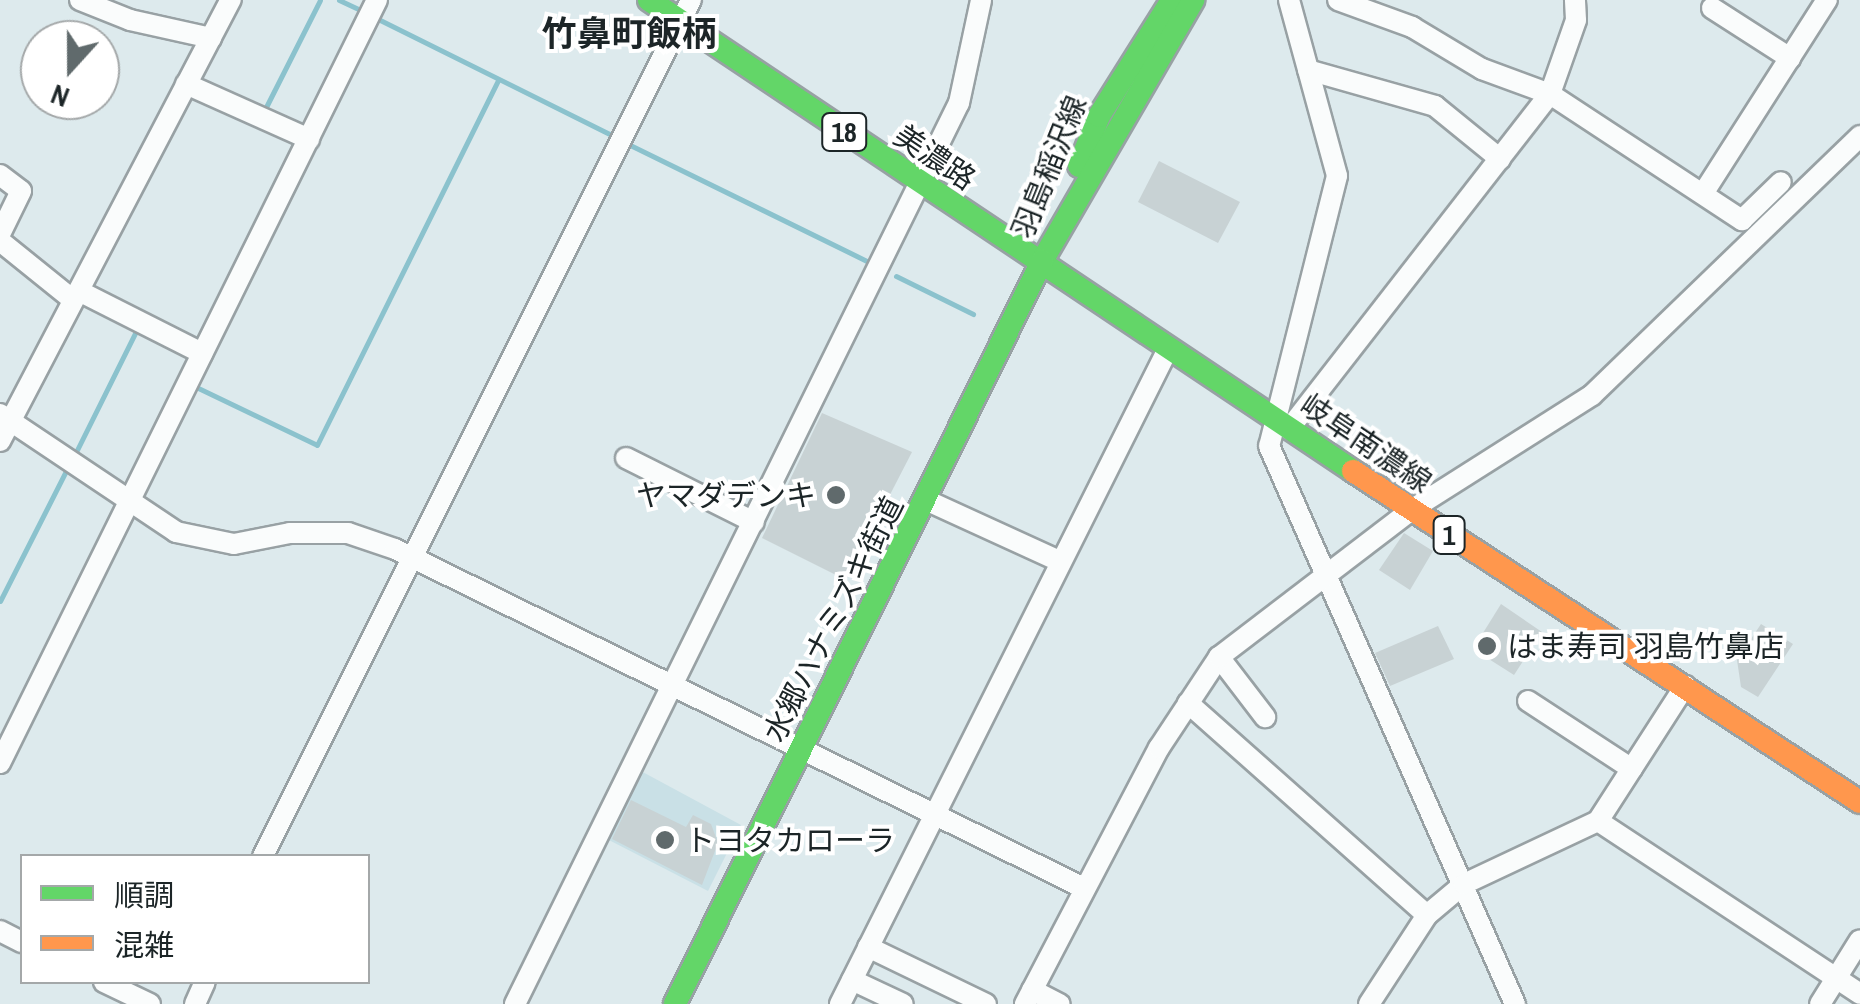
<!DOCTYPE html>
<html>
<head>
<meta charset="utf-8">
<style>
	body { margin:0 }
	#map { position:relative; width:1860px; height:1004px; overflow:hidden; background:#ddeaed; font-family:"Archivo Narrow","Noto Sans JP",sans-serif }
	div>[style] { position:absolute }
	.built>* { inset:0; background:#c9e0e6 }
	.stream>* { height:5px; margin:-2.5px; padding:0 2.5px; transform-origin:2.5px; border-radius:2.5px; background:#8bc2cd }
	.building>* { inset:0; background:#c8d2d4 }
	.roads { filter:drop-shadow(2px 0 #98a1a4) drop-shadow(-2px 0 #98a1a4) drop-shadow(0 2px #98a1a4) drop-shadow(0 -2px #98a1a4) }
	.street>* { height:20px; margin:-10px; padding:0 10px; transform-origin:10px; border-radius:10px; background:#fafcfc }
	.fast>* { height:22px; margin:-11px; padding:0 11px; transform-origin:11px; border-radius:11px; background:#63d668 }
	.slow>* { height:22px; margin:-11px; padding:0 11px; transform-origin:11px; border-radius:11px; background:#ff974d }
	.dots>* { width:28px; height:28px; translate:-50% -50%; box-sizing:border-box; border:5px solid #fff; border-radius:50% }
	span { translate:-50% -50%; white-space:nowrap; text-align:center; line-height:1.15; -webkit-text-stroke:8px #fff; paint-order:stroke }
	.shield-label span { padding:2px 8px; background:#fff; border:2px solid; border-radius:8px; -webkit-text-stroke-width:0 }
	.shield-label { font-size:28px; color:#1c2527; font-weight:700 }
	.street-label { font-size:30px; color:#1c2527 }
	.poi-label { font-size:30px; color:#1c2527 }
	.right { translate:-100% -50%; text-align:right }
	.left { translate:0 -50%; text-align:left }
	.quarter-label { font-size:35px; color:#1c2527; font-weight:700 }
	.legend { position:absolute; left:20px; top:854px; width:350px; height:130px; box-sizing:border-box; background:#fff; border:2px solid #a4a8a9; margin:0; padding:12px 18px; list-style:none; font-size:30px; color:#1c2527 }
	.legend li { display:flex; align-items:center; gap:20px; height:50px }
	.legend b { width:50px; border:2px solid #a4a8a9 }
	.north { position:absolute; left:20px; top:20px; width:100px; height:100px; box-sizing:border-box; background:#fff; border:2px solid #a4a8a9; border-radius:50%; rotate:201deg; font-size:28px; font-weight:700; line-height:40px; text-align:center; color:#1c2527 }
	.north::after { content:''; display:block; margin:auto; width:35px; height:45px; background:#606a6c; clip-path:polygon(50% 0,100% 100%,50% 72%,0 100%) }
</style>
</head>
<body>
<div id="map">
	<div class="built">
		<i style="clip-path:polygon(639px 770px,741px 825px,708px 891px,603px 837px)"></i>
	</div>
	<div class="stream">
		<i style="left:339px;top:0;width:23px;rotate:25deg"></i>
		<i style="left:380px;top:20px;width:259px;rotate:26.4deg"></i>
		<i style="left:264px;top:111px;width:124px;rotate:-63.2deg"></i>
		<i style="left:628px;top:144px;width:268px;rotate:26.1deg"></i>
		<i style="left:896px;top:276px;width:86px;rotate:26.3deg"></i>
		<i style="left:194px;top:386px;width:136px;rotate:25.6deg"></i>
		<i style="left:317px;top:445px;width:407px;rotate:-63.6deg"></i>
		<i style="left:75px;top:454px;width:142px;rotate:-63.6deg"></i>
		<i style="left:0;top:601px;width:150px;rotate:-63.1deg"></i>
	</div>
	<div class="building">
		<i style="clip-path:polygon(1159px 161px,1240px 202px,1218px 243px,1138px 202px)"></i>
		<i style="clip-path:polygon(822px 413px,912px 452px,846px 580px,762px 538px)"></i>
		<i style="clip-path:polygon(1404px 533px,1433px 551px,1410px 590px,1379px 570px)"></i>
		<i style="clip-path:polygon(1501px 604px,1542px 632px,1514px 675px,1473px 649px)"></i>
		<i style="clip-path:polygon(1761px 624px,1793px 644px,1758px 697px,1741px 687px,1737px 660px)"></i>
		<i style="clip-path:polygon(1438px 626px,1454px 659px,1390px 686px,1375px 653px)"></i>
		<i style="clip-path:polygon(631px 800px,686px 827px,693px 815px,711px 824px,718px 843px,702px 885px,612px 839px)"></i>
	</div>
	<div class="roads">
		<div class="street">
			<i style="left:80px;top:0;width:54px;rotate:21.8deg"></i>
			<i style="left:130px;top:20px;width:83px;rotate:12.5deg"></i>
			<i style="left:1289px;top:0;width:182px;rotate:74.7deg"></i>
			<i style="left:1337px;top:176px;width:278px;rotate:104.1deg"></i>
			<i style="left:1269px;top:446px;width:610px;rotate:66.21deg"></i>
			<i style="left:1338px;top:0;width:79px;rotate:20deg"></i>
			<i style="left:1412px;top:27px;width:82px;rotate:31deg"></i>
			<i style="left:1482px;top:69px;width:72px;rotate:20.2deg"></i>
			<i style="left:1550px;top:94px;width:230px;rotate:33.3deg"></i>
			<i style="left:1742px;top:220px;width:54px;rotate:-44.3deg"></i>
			<i style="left:1712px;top:8px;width:93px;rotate:32.7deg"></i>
			<i style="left:1308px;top:70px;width:132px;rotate:15.8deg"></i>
			<i style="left:1435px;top:106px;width:84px;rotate:39.2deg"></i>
			<i style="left:186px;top:84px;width:135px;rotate:24.1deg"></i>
			<i style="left:0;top:175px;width:26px;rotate:37deg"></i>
			<i style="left:21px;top:191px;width:48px;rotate:116deg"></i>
			<i style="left:1704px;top:192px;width:228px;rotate:-57.4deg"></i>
			<i style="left:0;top:241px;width:94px;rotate:38.9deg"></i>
			<i style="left:79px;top:291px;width:138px;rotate:26.8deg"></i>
			<i style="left:0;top:414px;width:212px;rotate:33.8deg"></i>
			<i style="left:176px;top:532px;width:59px;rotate:11.7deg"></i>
			<i style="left:234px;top:544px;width:57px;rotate:-11.1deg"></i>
			<i style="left:290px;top:533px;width:58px"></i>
			<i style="left:348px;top:533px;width:50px;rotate:18.8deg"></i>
			<i style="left:395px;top:549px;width:768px;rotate:26.2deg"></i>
			<i style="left:1289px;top:429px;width:425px;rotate:-52.1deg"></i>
			<i style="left:1550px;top:94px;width:78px;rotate:-70.6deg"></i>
			<i style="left:1576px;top:20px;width:20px;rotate:-93deg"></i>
			<i style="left:0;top:441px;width:498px;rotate:-62.4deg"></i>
			<i style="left:626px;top:458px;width:143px;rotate:26.6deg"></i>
			<i style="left:928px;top:501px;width:146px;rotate:24.6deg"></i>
			<i style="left:1219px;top:657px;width:76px;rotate:52.5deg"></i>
			<i style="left:1528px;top:701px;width:124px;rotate:33.2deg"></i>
			<i style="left:1188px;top:703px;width:319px;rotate:41.6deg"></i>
			<i style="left:0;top:763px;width:851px;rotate:-63.71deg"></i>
			<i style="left:1598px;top:821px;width:161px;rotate:-57.2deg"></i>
			<i style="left:263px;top:856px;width:957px;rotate:-63.43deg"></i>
			<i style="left:0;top:931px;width:25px;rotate:27deg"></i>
			<i style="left:868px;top:947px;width:131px;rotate:25.8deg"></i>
			<i style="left:852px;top:980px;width:56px;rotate:25.2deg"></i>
			<i style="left:104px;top:982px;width:51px;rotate:25.6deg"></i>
			<i style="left:1032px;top:990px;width:31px;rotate:27deg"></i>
			<i style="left:195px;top:1004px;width:24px;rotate:-66deg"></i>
			<i style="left:515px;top:1004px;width:1004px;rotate:-63.77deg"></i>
			<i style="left:959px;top:103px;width:105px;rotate:-77.9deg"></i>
			<i style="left:840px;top:1004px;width:733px;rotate:-63.4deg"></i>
			<i style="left:1025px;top:1004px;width:289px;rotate:-62.4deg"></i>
			<i style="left:1159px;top:748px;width:109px;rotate:-56.6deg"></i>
			<i style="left:1219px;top:657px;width:242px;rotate:-37.4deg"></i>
			<i style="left:1411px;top:510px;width:214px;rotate:-32.4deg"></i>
			<i style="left:1592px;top:395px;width:373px;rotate:-44deg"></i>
			<i style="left:1369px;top:1004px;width:106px;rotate:-56.9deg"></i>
			<i style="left:1427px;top:915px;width:48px;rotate:-40deg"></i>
			<i style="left:1464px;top:884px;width:148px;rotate:-25.2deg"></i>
			<i style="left:1598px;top:821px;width:314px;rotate:33.4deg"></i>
			<i style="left:1820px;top:1004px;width:75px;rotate:-58deg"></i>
		</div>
		<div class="fast">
			<i style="left:649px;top:0;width:847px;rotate:33.78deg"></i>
			<i style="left:1079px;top:166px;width:54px;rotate:-68.2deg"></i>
			<i style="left:1099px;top:116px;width:137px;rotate:-57.8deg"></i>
			<i style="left:1042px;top:261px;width:302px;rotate:-59.9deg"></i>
			<i style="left:675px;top:1004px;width:829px;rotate:-63.71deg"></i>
		</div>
		<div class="slow">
			<i style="left:1353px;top:471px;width:605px;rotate:33.14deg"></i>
		</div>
	</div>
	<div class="dots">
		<i style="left:836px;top:495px;background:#606a6c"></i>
		<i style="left:1487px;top:646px;background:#606a6c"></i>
		<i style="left:665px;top:840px;background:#606a6c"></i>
	</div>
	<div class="shield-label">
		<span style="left:844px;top:132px">18</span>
		<span style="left:1449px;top:535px">1</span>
	</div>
	<div class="street-label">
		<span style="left:935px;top:157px;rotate:34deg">美濃路</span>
		<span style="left:1049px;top:167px;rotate:-68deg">羽島稲沢線</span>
		<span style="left:1366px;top:443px;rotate:34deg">岐阜南濃線</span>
		<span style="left:833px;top:619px;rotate:-63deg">水郷ハナミズキ街道</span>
	</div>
	<div class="poi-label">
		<span class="right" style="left:816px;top:495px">ヤマダデンキ</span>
		<span class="left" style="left:1507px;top:646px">はま寿司 羽島竹鼻店</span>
		<span class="left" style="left:685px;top:840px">トヨタカローラ</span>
	</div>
	<div class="quarter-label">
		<span style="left:629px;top:34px">竹鼻町飯柄</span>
	</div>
	<ul class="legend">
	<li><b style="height:12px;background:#63d668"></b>順調</li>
	<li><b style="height:12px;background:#ff974d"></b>混雑</li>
	</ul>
	<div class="north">N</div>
</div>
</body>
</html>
